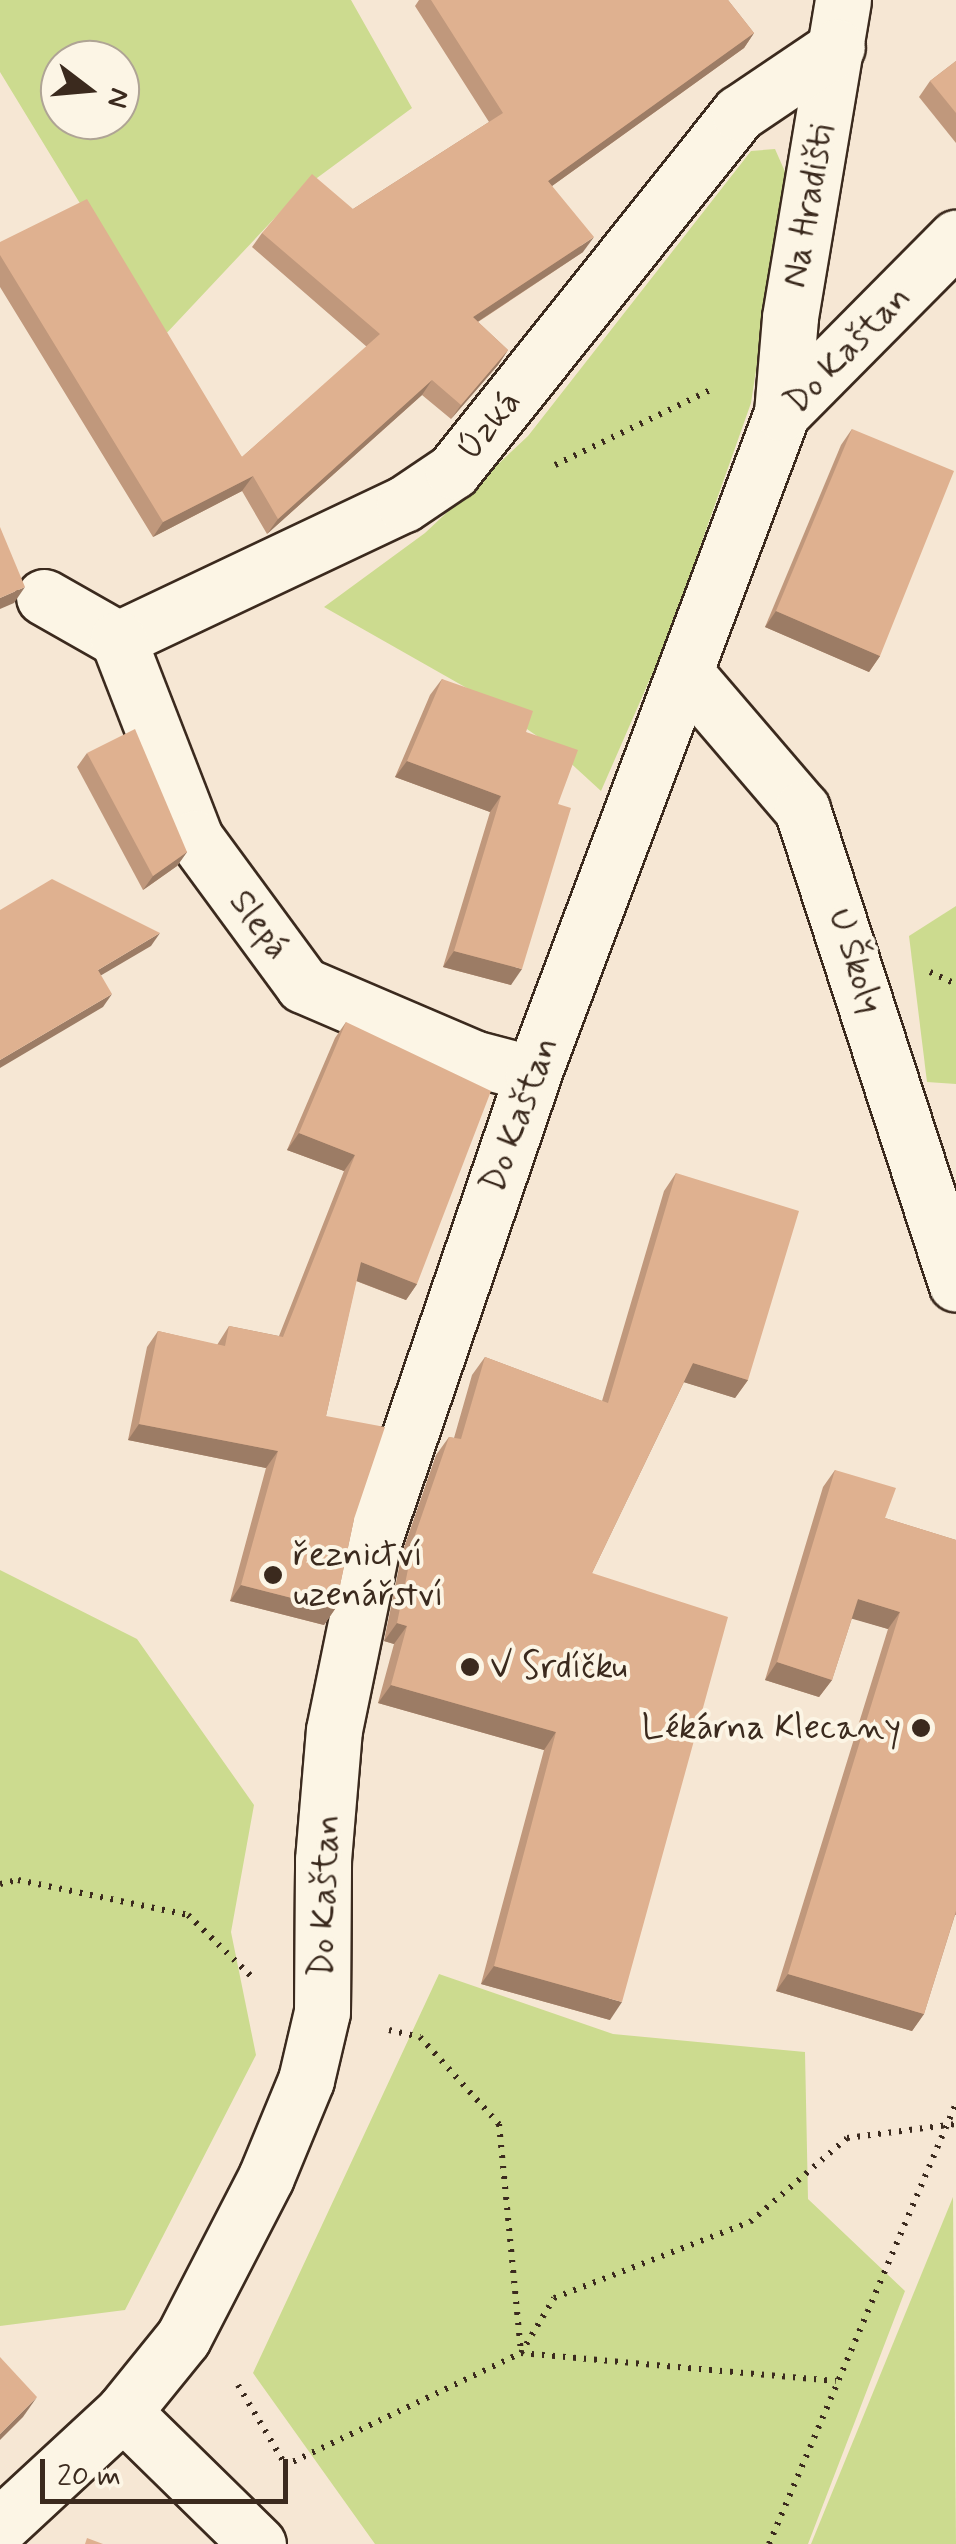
<!DOCTYPE html>
<html>
<head>
<meta charset="utf-8">
<style>
	body { margin:0 }
	#map { position:relative; width:956px; height:2544px; overflow:hidden; background:#f6e7d4; font-family:Mynerve,sans-serif }
	div>[style] { position:absolute }
	.green>* { inset:0; background:#ccdb8f }
	.path>* { height:6px; margin-top:-3px; transform-origin:0; background:repeating-linear-gradient(90deg,#3b2a1e 0 2.5px,transparent 0 10.5px) }
	.roads { filter:drop-shadow(2px 0 #3b2a1e) drop-shadow(-2px 0 #3b2a1e) drop-shadow(0 2px #3b2a1e) drop-shadow(0 -2px #3b2a1e) }
	.minor>* { height:55px; margin:-27.5px; padding:0 27.5px; transform-origin:27.5px; border-radius:27.5px; background:#fcf5e5 }
	.wall>* { inset:0; background:#c0987c }
	.shaded-wall>* { inset:0; background:#9c7c65 }
	.building>* { inset:0; background:#dfb190 }
	.dots>* { width:28px; height:28px; translate:-50% -50%; box-sizing:border-box; border:5px solid #fcf5e5; border-radius:50% }
	span { translate:-50% -50%; white-space:nowrap; text-align:center; line-height:1.15; -webkit-text-stroke:8px #fcf5e5; paint-order:stroke }
	.street-label { font-size:35px; color:#3b2a1e }
	.poi-label { font-size:35px; color:#3b2a1e }
	.left { translate:0 -50%; text-align:left }
	.right { translate:-100% -50%; text-align:right }
	.north { position:absolute; left:40px; top:40px; width:100px; height:100px; box-sizing:border-box; background:#fcf5e5; border:2px solid #afa495; border-radius:50%; rotate:106deg; font-size:28px; font-weight:700; line-height:40px; text-align:center; color:#3b2a1e }
	.north::after { content:''; display:block; margin:auto; width:35px; height:45px; background:#3b2a1e; clip-path:polygon(50% 0,100% 100%,50% 72%,0 100%) }
	.scale { position:absolute; left:40px; top:2459px; width:248px; height:45px; box-sizing:border-box; border:5px solid #3b2a1e; border-top:0; padding-left:12px; font-size:30px; line-height:35px; white-space:nowrap; color:#3b2a1e; -webkit-text-stroke:8px #fcf5e5; paint-order:stroke }
</style>
</head>
<body>
<div id="map">
	<div class="green">
		<i style="clip-path:polygon(evenodd,0 0,351px 0,412px 108px,302px 189px,162px 338px,0 72px,0 0,60px 60px,120px 60px,120px 120px,60px 120px,60px 60px)"></i>
		<i style="clip-path:polygon(775px 149px,786px 174px,751px 403px,667px 640px,601px 791px,553px 747px,472px 691px,324px 607px,425px 533px,528px 436px,751px 151px)"></i>
		<i style="clip-path:polygon(956px 906px,956px 1084px,927px 1082px,909px 936px)"></i>
		<i style="clip-path:polygon(0 1570px,137px 1639px,254px 1805px,231px 1932px,256px 2055px,125px 2310px,0 2326px)"></i>
		<i style="clip-path:polygon(439px 1974px,613px 2034px,805px 2052px,808px 2199px,905px 2291px,808px 2544px,375px 2544px,253px 2373px)"></i>
		<i style="clip-path:polygon(953px 2197px,956px 2544px,811px 2544px)"></i>
	</div>
	<div class="path">
		<i style="left:555px;top:465px;width:177px;rotate:-25.8deg"></i>
		<i style="left:930px;top:972px;width:29px;rotate:25deg"></i>
		<i style="left:0;top:1884px;width:18px;rotate:-13deg"></i>
		<i style="left:18px;top:1880px;width:174px;rotate:11.6deg"></i>
		<i style="left:188px;top:1915px;width:88px;rotate:44.1deg"></i>
		<i style="left:389px;top:2030px;width:32px;rotate:13deg"></i>
		<i style="left:420px;top:2037px;width:118px;rotate:47.8deg"></i>
		<i style="left:499px;top:2124px;width:230px;rotate:84.5deg"></i>
		<i style="left:521px;top:2353px;width:64px;rotate:-59deg"></i>
		<i style="left:554px;top:2298px;width:210px;rotate:-21.2deg"></i>
		<i style="left:750px;top:2222px;width:128px;rotate:-40.9deg"></i>
		<i style="left:847px;top:2138px;width:110px;rotate:-7.3deg"></i>
		<i style="left:238px;top:2385px;width:92px;rotate:59.3deg"></i>
		<i style="left:284px;top:2466px;width:263px;rotate:-25.5deg"></i>
		<i style="left:521px;top:2353px;width:316px;rotate:5.1deg"></i>
		<i style="left:769px;top:2544px;width:478px;rotate:-67deg"></i>
	</div>
	<div class="roads">
		<div class="minor">
			<i style="left:782px;top:413px;width:96px;rotate:-85.2deg"></i>
			<i style="left:790px;top:317px;width:321px;rotate:-80.5deg"></i>
			<i style="left:44px;top:597px;width:85px;rotate:29.6deg"></i>
			<i style="left:118px;top:639px;width:316px;rotate:-25.3deg"></i>
			<i style="left:404px;top:504px;width:59px;rotate:-34deg"></i>
			<i style="left:453px;top:471px;width:458px;rotate:-51.4deg"></i>
			<i style="left:739px;top:113px;width:118px;rotate:-34deg"></i>
			<i style="left:118px;top:639px;width:213px;rotate:68.8deg"></i>
			<i style="left:195px;top:838px;width:182px;rotate:53.7deg"></i>
			<i style="left:303px;top:985px;width:185px;rotate:23.2deg"></i>
			<i style="left:473px;top:1058px;width:62px;rotate:14.9deg"></i>
			<i style="left:687px;top:675px;width:177px;rotate:49.4deg"></i>
			<i style="left:802px;top:809px;width:499px;rotate:72deg"></i>
			<i style="left:123px;top:2412px;width:189px;rotate:44.4deg"></i>
			<i style="left:0;top:2526px;width:168px;rotate:-42.8deg"></i>
			<i style="left:123px;top:2412px;width:95px;rotate:-51deg"></i>
			<i style="left:183px;top:2338px;width:181px;rotate:-62.7deg"></i>
			<i style="left:266px;top:2177px;width:105px;rotate:-67.6deg"></i>
			<i style="left:306px;top:2080px;width:70px;rotate:-76.8deg"></i>
			<i style="left:322px;top:2012px;width:152px;rotate:-89.6deg"></i>
			<i style="left:323px;top:1860px;width:130px;rotate:-85.2deg"></i>
			<i style="left:334px;top:1730px;width:189px;rotate:-78.4deg"></i>
			<i style="left:372px;top:1545px;width:498px;rotate:-71.1deg"></i>
			<i style="left:533px;top:1074px;width:706px;rotate:-69.36deg"></i>
			<i style="left:782px;top:413px;width:247px;rotate:-45.2deg"></i>
		</div>
	</div>
	<div class="wall">
		<i style="clip-path:polygon(419px 0,728px 0,754px 33px,744px 48px,552px 186px,583px 252px,478px 322px,508px 350px,498px 365px,451px 419px,422px 395px,267px 534px,242px 491px,153px 537px,0 287px,0 242px,242px 457px,367px 347px,252px 247px,262px 233px,353px 209px,489px 122px,415px 6px)"></i>
		<i style="clip-path:polygon(956px 61px,956px 143px,919px 97px,930px 81px)"></i>
		<i style="clip-path:polygon(852px 429px,880px 656px,869px 672px,765px 627px,841px 445px)"></i>
		<i style="clip-path:polygon(442px 679px,526px 732px,558px 804px,511px 985px,443px 967px,490px 812px,395px 777px,430px 695px)"></i>
		<i style="clip-path:polygon(87px 753px,187px 852px,177px 866px,143px 890px,77px 767px)"></i>
		<i style="clip-path:polygon(346px 1022px,417px 1284px,406px 1300px,356px 1281px,326px 1416px,354px 1519px,335px 1609px,324px 1625px,230px 1601px,266px 1468px,128px 1440px,147px 1347px,158px 1331px,217px 1345px,229px 1326px,279px 1336px,344px 1171px,287px 1150px,335px 1038px)"></i>
		<i style="clip-path:polygon(676px 1173px,748px 1380px,735px 1398px,684px 1382px,592px 1573px,610px 2020px,481px 1984px,544px 1750px,378px 1703px,394px 1644px,384px 1641px,402px 1553px,436px 1455px,449px 1437px,454px 1438px,472px 1375px,485px 1357px,602px 1401px,664px 1191px)"></i>
		<i style="clip-path:polygon(835px 1470px,885px 1518px,956px 1540px,956px 1915px,955px 1915px,924px 2014px,912px 2031px,776px 1991px,888px 1629px,852px 1618px,832px 1680px,819px 1697px,765px 1680px,823px 1487px)"></i>
	</div>
	<div class="shaded-wall">
		<i style="clip-path:polygon(754px 33px,744px 48px,538px 196px,548px 181px)"></i>
		<i style="clip-path:polygon(594px 237px,583px 252px,462px 332px,473px 317px)"></i>
		<i style="clip-path:polygon(508px 350px,498px 365px,451px 419px,461px 405px)"></i>
		<i style="clip-path:polygon(432px 380px,422px 395px,267px 534px,278px 519px)"></i>
		<i style="clip-path:polygon(253px 476px,242px 491px,153px 537px,163px 522px)"></i>
		<i style="clip-path:polygon(25px 587px,14px 603px,0 609px,0 598px)"></i>
		<i style="clip-path:polygon(776px 611px,880px 656px,869px 672px,765px 627px)"></i>
		<i style="clip-path:polygon(407px 761px,501px 796px,490px 812px,395px 777px)"></i>
		<i style="clip-path:polygon(187px 852px,177px 866px,143px 890px,153px 876px)"></i>
		<i style="clip-path:polygon(160px 933px,151px 946px,88px 983px,98px 970px)"></i>
		<i style="clip-path:polygon(454px 951px,522px 969px,511px 985px,443px 967px)"></i>
		<i style="clip-path:polygon(112px 994px,103px 1007px,0 1068px,0 1060px)"></i>
		<i style="clip-path:polygon(299px 1133px,355px 1155px,344px 1171px,287px 1150px)"></i>
		<i style="clip-path:polygon(361px 1262px,417px 1284px,406px 1300px,349px 1278px)"></i>
		<i style="clip-path:polygon(693px 1363px,748px 1380px,735px 1398px,680px 1381px)"></i>
		<i style="clip-path:polygon(139px 1424px,278px 1451px,266px 1468px,128px 1440px)"></i>
		<i style="clip-path:polygon(241px 1585px,335px 1609px,324px 1625px,230px 1601px)"></i>
		<i style="clip-path:polygon(858px 1599px,900px 1612px,888px 1629px,846px 1617px)"></i>
		<i style="clip-path:polygon(397px 1623px,407px 1626px,394px 1644px,384px 1641px)"></i>
		<i style="clip-path:polygon(777px 1662px,832px 1680px,819px 1697px,765px 1680px)"></i>
		<i style="clip-path:polygon(391px 1685px,556px 1732px,544px 1750px,378px 1703px)"></i>
		<i style="clip-path:polygon(494px 1966px,622px 2002px,610px 2020px,481px 1984px)"></i>
		<i style="clip-path:polygon(788px 1974px,924px 2014px,912px 2031px,776px 1991px)"></i>
		<i style="clip-path:polygon(37px 2397px,23px 2417px,0 2440px,0 2434px)"></i>
	</div>
	<div class="building">
		<i style="clip-path:polygon(431px 0,728px 0,754px 33px,548px 181px,594px 237px,473px 317px,508px 350px,461px 405px,432px 380px,278px 519px,253px 476px,163px 522px,0 255px,0 242px,87px 199px,242px 457px,380px 334px,262px 233px,312px 174px,353px 209px,503px 113px)"></i>
		<i style="clip-path:polygon(956px 61px,956px 113px,930px 81px)"></i>
		<i style="clip-path:polygon(852px 429px,954px 471px,880px 656px,776px 611px)"></i>
		<i style="clip-path:polygon(0 527px,25px 587px,0 598px)"></i>
		<i style="clip-path:polygon(442px 679px,533px 711px,526px 732px,578px 750px,558px 804px,571px 808px,522px 969px,454px 951px,501px 796px,407px 761px)"></i>
		<i style="clip-path:polygon(135px 729px,187px 852px,153px 876px,87px 753px)"></i>
		<i style="clip-path:polygon(52px 879px,160px 933px,98px 970px,112px 994px,0 1060px,0 910px)"></i>
		<i style="clip-path:polygon(346px 1022px,491px 1091px,417px 1284px,361px 1262px,326px 1416px,385px 1427px,354px 1519px,335px 1609px,241px 1585px,278px 1451px,139px 1424px,158px 1331px,225px 1346px,229px 1326px,283px 1337px,355px 1155px,299px 1133px)"></i>
		<i style="clip-path:polygon(676px 1173px,799px 1211px,748px 1380px,693px 1363px,592px 1573px,728px 1617px,622px 2002px,494px 1966px,556px 1732px,391px 1685px,407px 1626px,397px 1623px,415px 1535px,449px 1437px,461px 1439px,485px 1357px,608px 1403px)"></i>
		<i style="clip-path:polygon(835px 1470px,896px 1488px,885px 1518px,956px 1540px,956px 1911px,924px 2014px,788px 1974px,900px 1612px,858px 1599px,832px 1680px,777px 1662px)"></i>
		<i style="clip-path:polygon(0 2357px,37px 2397px,0 2434px)"></i>
		<i style="clip-path:polygon(87px 2538px,103px 2544px,85px 2544px)"></i>
	</div>
	<div class="dots">
		<i style="left:273px;top:1575px;background:#3b2a1e"></i>
		<i style="left:470px;top:1667px;background:#3b2a1e"></i>
		<i style="left:921px;top:1728px;background:#3b2a1e"></i>
	</div>
	<div class="street-label">
		<span style="left:809px;top:206px;rotate:-80deg">Na Hradišti</span>
		<span style="left:848px;top:350px;rotate:-46deg">Do Kaštan</span>
		<span style="left:489px;top:426px;rotate:-51deg">Úzká</span>
		<span style="left:259px;top:925px;rotate:54deg">Slepá</span>
		<span style="left:855px;top:961px;rotate:72deg">U Školy</span>
		<span style="left:520px;top:1115px;rotate:-70deg">Do Kaštan</span>
		<span style="left:325px;top:1896px;rotate:-88deg">Do Kaštan</span>
	</div>
	<div class="poi-label">
		<span class="left" style="left:293px;top:1575px">řeznictví<br>uzenářství</span>
		<span class="left" style="left:490px;top:1667px">V Srdíčku</span>
		<span class="right" style="left:901px;top:1728px">Lékárna Klecany</span>
	</div>
	<div class="north">N</div>
	<div class="scale">20 m</div>
</div>
</body>
</html>
